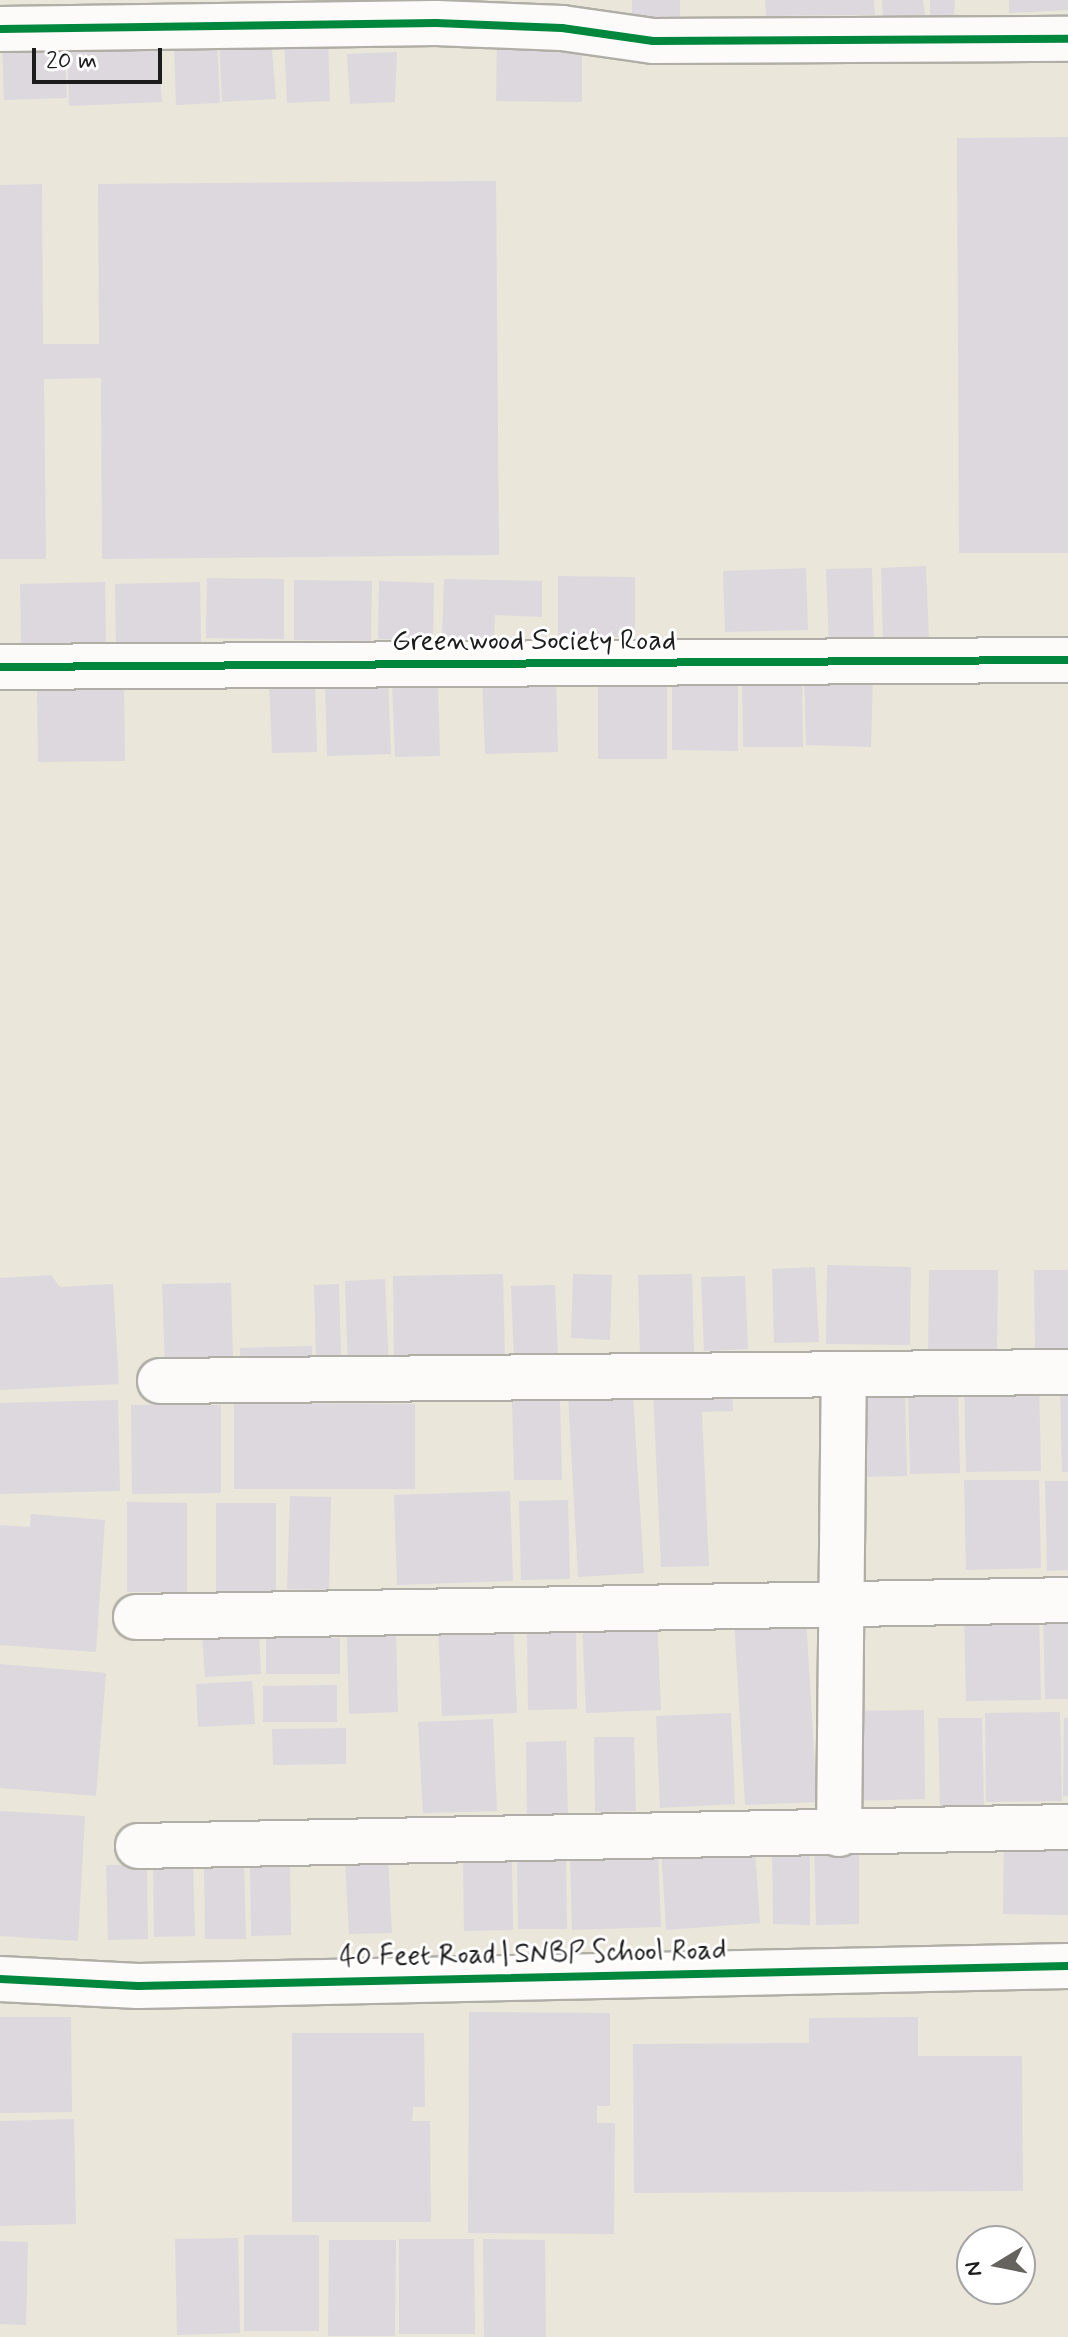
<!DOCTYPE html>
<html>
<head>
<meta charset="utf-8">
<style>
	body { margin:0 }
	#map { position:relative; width:1068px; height:2337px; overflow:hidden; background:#eae6da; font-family:Mynerve,sans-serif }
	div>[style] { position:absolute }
	.building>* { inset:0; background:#dcd8de }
	.roads { filter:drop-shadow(2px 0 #b0aea7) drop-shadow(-2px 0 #b0aea7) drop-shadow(0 2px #b0aea7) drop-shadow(0 -2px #b0aea7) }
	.minor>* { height:44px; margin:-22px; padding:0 22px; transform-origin:22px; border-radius:22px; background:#fcfbf9 }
	.cycleway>* { height:8px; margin:-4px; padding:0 4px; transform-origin:4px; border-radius:4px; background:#00873e }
	span { translate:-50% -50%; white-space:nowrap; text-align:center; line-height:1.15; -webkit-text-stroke:6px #fff; paint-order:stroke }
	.street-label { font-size:28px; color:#1c1c1c }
	.north { position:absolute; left:956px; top:2225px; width:80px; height:80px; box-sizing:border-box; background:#fff; border:2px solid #a4a4a4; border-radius:50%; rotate:260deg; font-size:22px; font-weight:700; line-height:32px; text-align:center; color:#1c1c1c }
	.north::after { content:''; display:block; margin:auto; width:28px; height:36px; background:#64635e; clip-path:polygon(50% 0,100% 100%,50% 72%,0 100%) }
	.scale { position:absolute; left:32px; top:48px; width:130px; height:36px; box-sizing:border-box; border:4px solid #1c1c1c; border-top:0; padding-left:10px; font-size:24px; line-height:28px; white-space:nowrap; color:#1c1c1c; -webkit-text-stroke:6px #fff; paint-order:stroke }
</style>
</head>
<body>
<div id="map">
	<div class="building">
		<i style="clip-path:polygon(632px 0,680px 0,680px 25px,632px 26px)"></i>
		<i style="clip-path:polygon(765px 0,874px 0,875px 15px,766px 16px)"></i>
		<i style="clip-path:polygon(882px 0,923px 0,925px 15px,883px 19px)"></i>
		<i style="clip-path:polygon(930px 0,955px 0,954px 16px,930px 16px)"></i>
		<i style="clip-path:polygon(1009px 0,1068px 0,1068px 10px,1009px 13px)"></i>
		<i style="clip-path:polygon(497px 34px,545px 35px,545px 50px,582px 50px,582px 102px,496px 101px)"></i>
		<i style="clip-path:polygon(64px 35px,67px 98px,4px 100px,2px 38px)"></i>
		<i style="clip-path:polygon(157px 36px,162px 102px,69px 106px,67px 41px)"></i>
		<i style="clip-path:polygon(219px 36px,271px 37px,276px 99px,222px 102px)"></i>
		<i style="clip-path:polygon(328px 38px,330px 101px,287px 103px,284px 40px)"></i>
		<i style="clip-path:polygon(217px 40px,220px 103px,176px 105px,174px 42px)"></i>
		<i style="clip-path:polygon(397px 52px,395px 102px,350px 104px,347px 54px)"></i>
		<i style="clip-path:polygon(1068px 137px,1068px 553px,959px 553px,957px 138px)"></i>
		<i style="clip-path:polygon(496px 181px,499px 555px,102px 559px,101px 378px,44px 379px,46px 559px,0 559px,0 185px,42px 184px,43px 344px,99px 344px,98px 184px)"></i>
		<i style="clip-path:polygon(926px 566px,929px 640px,883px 641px,881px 568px)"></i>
		<i style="clip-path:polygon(806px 568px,808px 630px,725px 632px,723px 571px)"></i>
		<i style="clip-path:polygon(872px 568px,874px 642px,829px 643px,826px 569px)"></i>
		<i style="clip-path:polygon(558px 576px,635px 577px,635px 637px,558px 636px)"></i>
		<i style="clip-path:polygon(207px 578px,284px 579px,284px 639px,206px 638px)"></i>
		<i style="clip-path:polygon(444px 579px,542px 581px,542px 617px,495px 615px,494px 640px,442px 639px)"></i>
		<i style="clip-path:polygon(294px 580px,372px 581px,371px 641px,294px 640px)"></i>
		<i style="clip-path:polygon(379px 581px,434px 583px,433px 641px,378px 639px)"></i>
		<i style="clip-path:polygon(105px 582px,106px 643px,21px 645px,20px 584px)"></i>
		<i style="clip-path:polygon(200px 582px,201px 644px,116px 646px,115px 584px)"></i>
		<i style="clip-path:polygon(672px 672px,738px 673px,738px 751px,672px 750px)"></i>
		<i style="clip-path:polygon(802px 672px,803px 747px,743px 747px,742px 673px)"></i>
		<i style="clip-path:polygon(804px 674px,873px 675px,871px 747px,806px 745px)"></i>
		<i style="clip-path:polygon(598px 675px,667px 675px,667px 759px,598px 759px)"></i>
		<i style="clip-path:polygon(556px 677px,558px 752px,485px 754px,482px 679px)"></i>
		<i style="clip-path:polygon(315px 678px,317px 752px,272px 753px,269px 679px)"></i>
		<i style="clip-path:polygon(388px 679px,391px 754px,327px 756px,325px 681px)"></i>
		<i style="clip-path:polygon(438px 682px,440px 756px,395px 757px,392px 684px)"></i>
		<i style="clip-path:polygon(124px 685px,125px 761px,38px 762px,37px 686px)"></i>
		<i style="clip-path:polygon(827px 1265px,911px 1267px,910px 1345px,826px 1344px)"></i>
		<i style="clip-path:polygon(815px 1267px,819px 1342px,774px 1343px,772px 1269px)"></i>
		<i style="clip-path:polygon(929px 1270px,998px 1270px,997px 1353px,928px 1353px)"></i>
		<i style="clip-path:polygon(1034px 1270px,1068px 1270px,1068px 1349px,1035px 1349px)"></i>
		<i style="clip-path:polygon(503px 1274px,505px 1360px,394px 1362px,393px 1276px)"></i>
		<i style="clip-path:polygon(573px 1274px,612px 1275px,610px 1340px,571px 1338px)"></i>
		<i style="clip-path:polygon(692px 1274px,694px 1353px,640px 1354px,638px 1275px)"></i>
		<i style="clip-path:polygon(51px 1275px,60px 1287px,113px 1284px,119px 1384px,0 1390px,0 1278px)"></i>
		<i style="clip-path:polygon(745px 1276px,748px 1349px,704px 1351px,701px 1277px)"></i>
		<i style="clip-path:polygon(385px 1279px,389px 1368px,348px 1369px,345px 1281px)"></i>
		<i style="clip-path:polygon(231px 1283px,233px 1363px,165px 1365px,162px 1284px)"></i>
		<i style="clip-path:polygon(339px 1284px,341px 1356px,316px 1357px,314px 1285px)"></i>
		<i style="clip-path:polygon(555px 1285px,558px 1359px,514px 1361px,511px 1286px)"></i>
		<i style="clip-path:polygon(312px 1346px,313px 1372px,241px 1373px,240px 1348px)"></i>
		<i style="clip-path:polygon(1039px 1382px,1041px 1471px,966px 1472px,964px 1383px)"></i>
		<i style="clip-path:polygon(732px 1386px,733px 1411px,702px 1412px,709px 1566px,661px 1567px,653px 1390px)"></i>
		<i style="clip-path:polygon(958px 1386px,960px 1473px,910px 1474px,908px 1387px)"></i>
		<i style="clip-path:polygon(1060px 1387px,1068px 1387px,1068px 1472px,1062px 1472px)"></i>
		<i style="clip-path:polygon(905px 1389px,907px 1476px,858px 1477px,855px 1390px)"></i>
		<i style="clip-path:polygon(568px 1395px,633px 1395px,644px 1573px,578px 1577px)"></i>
		<i style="clip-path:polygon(118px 1400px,120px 1491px,0 1494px,0 1403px)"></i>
		<i style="clip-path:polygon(512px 1401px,560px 1401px,562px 1480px,514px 1480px)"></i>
		<i style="clip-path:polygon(234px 1403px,415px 1404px,415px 1489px,234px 1489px)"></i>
		<i style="clip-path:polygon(131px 1405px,221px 1405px,221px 1493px,132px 1494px)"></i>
		<i style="clip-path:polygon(964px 1480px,1039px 1480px,1041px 1568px,966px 1570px)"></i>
		<i style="clip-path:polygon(1045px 1481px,1068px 1481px,1068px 1570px,1047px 1571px)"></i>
		<i style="clip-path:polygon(510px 1491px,513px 1581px,397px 1585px,394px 1495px)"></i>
		<i style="clip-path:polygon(290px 1496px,331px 1497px,329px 1590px,287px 1589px)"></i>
		<i style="clip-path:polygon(568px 1500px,570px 1579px,521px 1580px,519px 1501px)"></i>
		<i style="clip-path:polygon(127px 1502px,187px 1503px,187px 1592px,127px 1592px)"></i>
		<i style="clip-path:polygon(216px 1503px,276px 1503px,276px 1593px,216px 1593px)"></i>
		<i style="clip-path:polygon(31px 1514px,105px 1520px,96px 1652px,0 1645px,0 1525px,30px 1527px)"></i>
		<i style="clip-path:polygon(1068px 1609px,1068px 1699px,1045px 1699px,1043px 1610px)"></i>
		<i style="clip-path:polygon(1039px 1610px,1041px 1700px,966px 1701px,964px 1612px)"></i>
		<i style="clip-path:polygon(806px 1617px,817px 1802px,745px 1805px,734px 1620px)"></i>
		<i style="clip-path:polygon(657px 1618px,661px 1710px,586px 1713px,582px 1621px)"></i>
		<i style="clip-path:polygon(513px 1621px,517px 1713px,442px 1716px,438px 1625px)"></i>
		<i style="clip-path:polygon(576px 1630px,577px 1709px,528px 1710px,527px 1631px)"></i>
		<i style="clip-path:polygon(259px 1631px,261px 1674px,205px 1677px,202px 1634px)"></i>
		<i style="clip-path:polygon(396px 1633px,398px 1712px,349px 1714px,347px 1634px)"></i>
		<i style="clip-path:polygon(266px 1638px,340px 1638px,340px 1674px,266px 1674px)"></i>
		<i style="clip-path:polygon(0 1664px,106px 1673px,96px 1796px,0 1788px)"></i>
		<i style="clip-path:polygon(252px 1681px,255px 1724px,198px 1727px,196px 1684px)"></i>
		<i style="clip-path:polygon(337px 1685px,337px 1722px,263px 1722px,263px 1686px)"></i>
		<i style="clip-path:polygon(924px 1710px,925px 1799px,851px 1801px,849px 1711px)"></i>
		<i style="clip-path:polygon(1060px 1712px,1062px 1801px,986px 1802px,985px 1713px)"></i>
		<i style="clip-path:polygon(731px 1713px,735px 1804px,660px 1808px,656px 1716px)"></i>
		<i style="clip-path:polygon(938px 1718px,982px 1718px,984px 1806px,940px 1807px)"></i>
		<i style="clip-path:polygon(1064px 1718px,1068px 1718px,1068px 1796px,1063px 1796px)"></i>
		<i style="clip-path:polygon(493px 1719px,497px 1811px,423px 1813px,418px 1722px)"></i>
		<i style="clip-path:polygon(346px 1728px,346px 1764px,273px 1765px,272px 1729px)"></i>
		<i style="clip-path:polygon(594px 1737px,634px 1737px,636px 1811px,595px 1812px)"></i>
		<i style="clip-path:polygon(566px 1741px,568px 1815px,527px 1816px,526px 1742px)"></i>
		<i style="clip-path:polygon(0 1811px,85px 1816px,78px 1941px,0 1936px)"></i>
		<i style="clip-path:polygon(1004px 1836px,1068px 1837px,1068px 1915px,1003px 1914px)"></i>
		<i style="clip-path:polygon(859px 1842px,859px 1924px,816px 1925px,814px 1843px)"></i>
		<i style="clip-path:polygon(661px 1847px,755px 1849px,760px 1923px,666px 1930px)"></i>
		<i style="clip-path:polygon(772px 1849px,810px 1849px,810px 1925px,773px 1924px)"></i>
		<i style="clip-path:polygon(658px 1851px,661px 1927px,572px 1930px,570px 1854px)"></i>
		<i style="clip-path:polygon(566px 1856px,567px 1929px,518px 1929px,517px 1857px)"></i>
		<i style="clip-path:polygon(388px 1858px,392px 1933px,349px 1934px,345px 1861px)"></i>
		<i style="clip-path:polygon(512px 1858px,513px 1930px,464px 1931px,463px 1859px)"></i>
		<i style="clip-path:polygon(290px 1861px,291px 1935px,251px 1936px,250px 1862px)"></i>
		<i style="clip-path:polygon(153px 1862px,193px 1862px,195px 1936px,154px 1937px)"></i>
		<i style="clip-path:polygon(244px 1864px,246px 1939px,205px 1939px,204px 1865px)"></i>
		<i style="clip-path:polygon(106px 1865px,147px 1865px,148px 1939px,108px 1940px)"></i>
		<i style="clip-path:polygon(469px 2012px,610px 2013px,610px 2106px,597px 2106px,597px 2123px,615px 2123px,614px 2234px,468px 2233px)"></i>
		<i style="clip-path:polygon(0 2017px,71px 2017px,72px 2112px,0 2113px)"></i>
		<i style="clip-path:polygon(918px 2017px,918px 2056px,1022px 2056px,1023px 2191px,634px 2193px,633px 2044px,809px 2043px,809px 2018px)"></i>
		<i style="clip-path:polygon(292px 2033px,424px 2033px,425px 2107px,413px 2107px,412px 2121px,430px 2121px,431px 2222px,292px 2222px)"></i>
		<i style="clip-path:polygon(74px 2119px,76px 2224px,0 2226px,0 2121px)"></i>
		<i style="clip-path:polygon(244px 2235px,319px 2235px,319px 2331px,244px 2331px)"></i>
		<i style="clip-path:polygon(238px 2238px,240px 2333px,177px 2335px,175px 2239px)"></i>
		<i style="clip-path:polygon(399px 2239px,474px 2239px,475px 2334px,399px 2334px)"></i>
		<i style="clip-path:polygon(483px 2239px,545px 2240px,546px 2337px,484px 2337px)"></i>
		<i style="clip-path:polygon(329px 2240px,396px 2240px,395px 2336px,328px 2336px)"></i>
		<i style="clip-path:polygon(0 2241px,28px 2242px,26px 2325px,0 2324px)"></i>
	</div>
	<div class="roads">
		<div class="minor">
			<i style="left:0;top:29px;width:436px;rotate:-0.8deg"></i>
			<i style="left:436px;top:23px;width:126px;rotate:2.3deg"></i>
			<i style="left:562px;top:28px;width:92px;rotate:8.1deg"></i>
			<i style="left:653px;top:41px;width:415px;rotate:-0.3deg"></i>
			<i style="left:0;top:667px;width:1068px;rotate:-0.38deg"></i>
			<i style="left:160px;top:1381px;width:908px;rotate:-0.57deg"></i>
			<i style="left:136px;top:1617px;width:932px;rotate:-1.04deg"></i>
			<i style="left:839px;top:1834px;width:458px;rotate:-89.4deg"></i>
			<i style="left:138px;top:1846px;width:930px;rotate:-1.17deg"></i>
			<i style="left:0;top:1979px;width:138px;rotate:2.9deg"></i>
			<i style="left:138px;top:1986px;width:930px;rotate:-1.23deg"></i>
		</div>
	</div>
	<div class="cycleway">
		<i style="left:0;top:29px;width:436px;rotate:-0.8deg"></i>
		<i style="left:436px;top:23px;width:126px;rotate:2.3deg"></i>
		<i style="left:562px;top:28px;width:92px;rotate:8.1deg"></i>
		<i style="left:653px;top:41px;width:415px;rotate:-0.3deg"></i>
		<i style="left:0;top:667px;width:1068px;rotate:-0.38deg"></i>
		<i style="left:0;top:1979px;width:138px;rotate:2.9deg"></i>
		<i style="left:138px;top:1986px;width:930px;rotate:-1.23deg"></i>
	</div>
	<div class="street-label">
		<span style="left:534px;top:642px">Greenwood Society Road</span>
		<span style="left:533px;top:1955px;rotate:-1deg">40 Feet Road | SNBP School Road</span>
	</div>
	<div class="north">N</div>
	<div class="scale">20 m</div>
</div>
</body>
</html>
